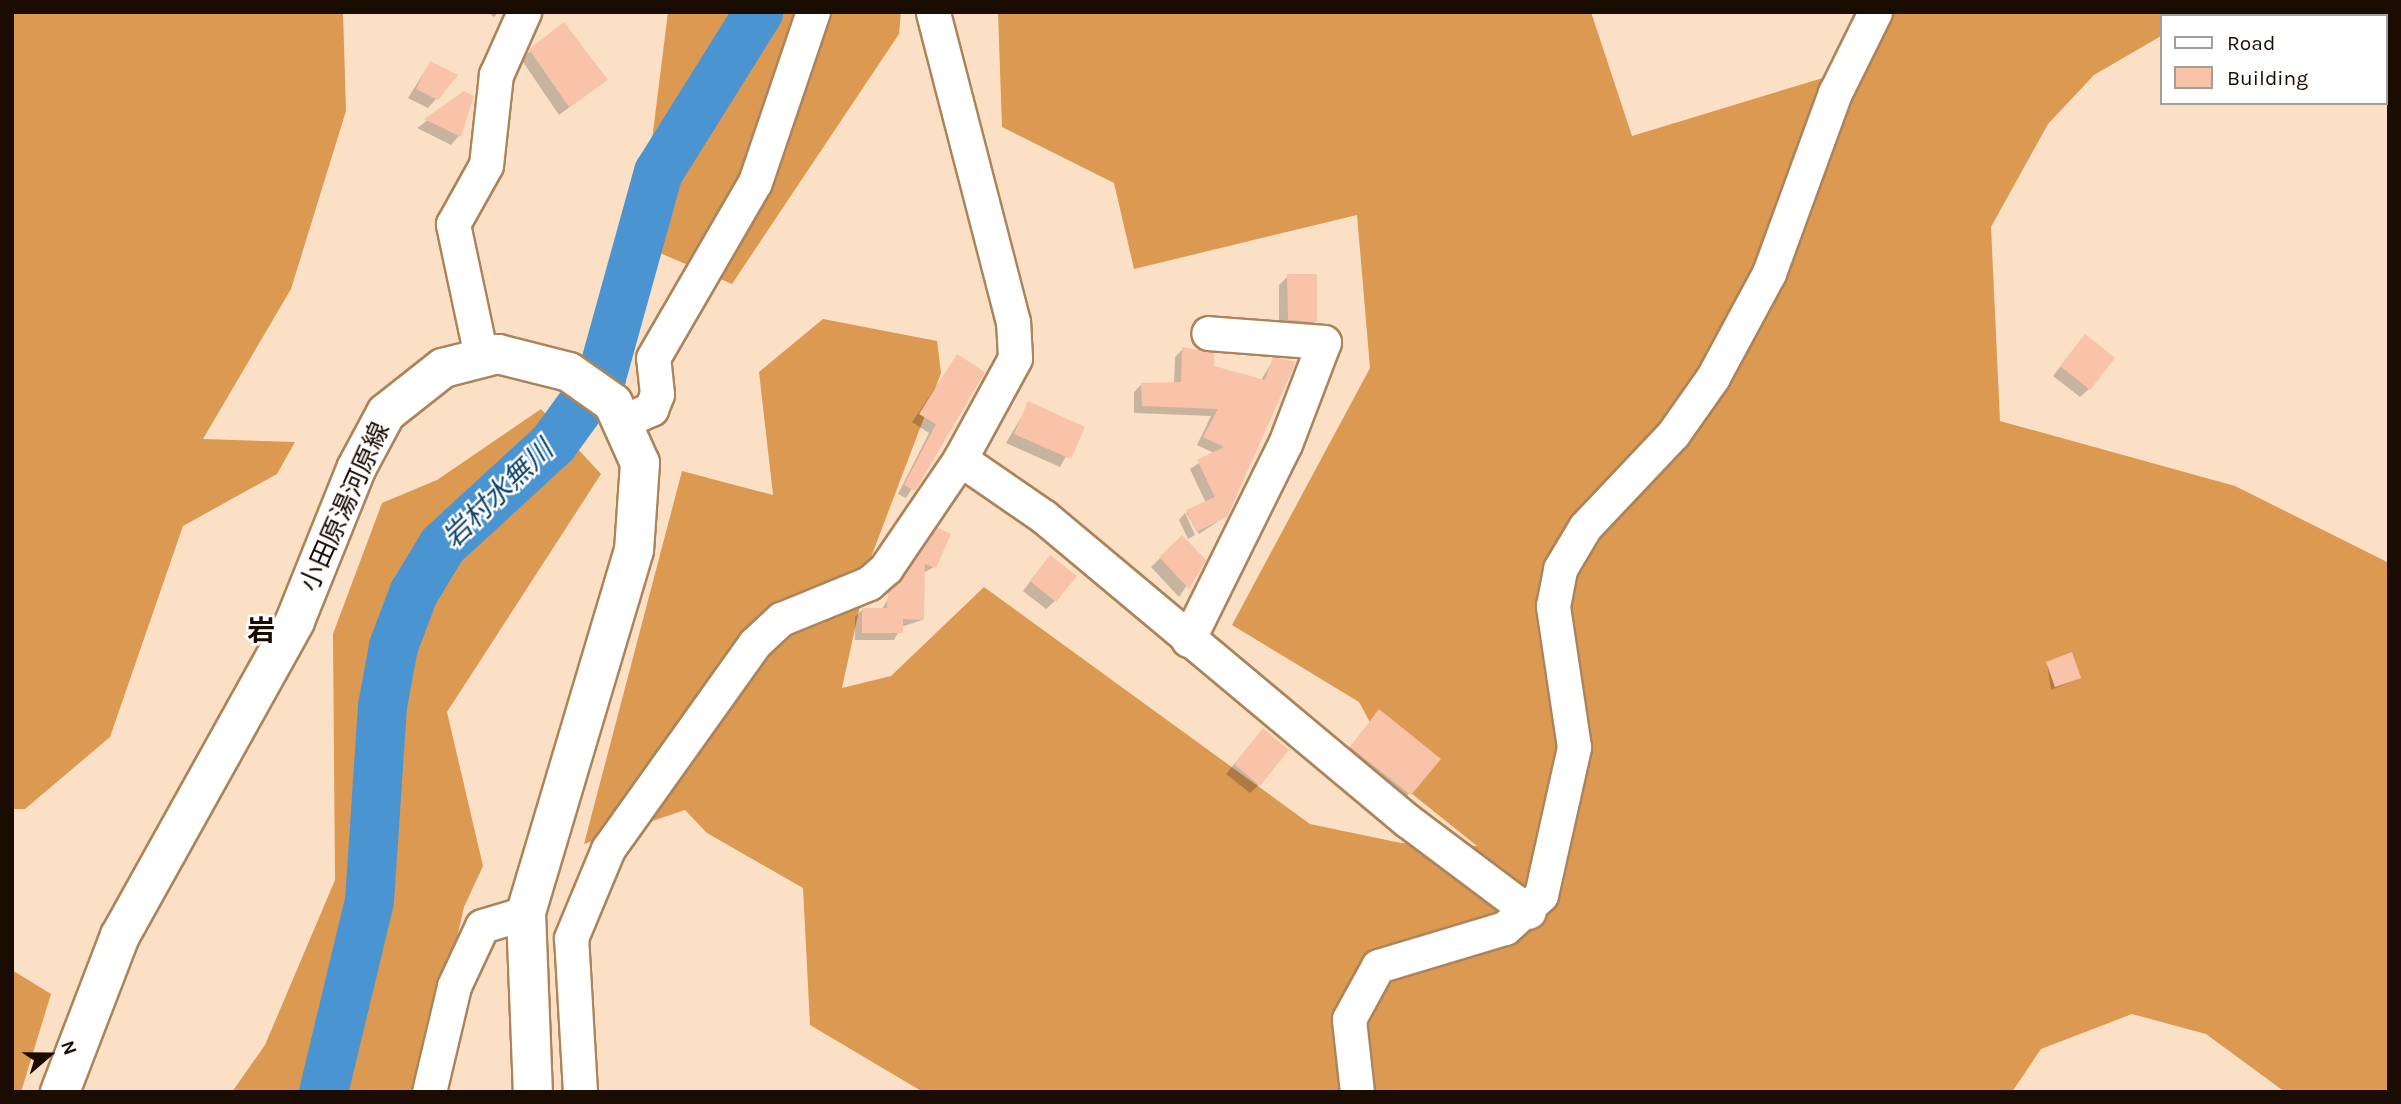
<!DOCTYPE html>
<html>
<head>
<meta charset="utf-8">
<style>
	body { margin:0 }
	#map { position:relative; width:2401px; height:1104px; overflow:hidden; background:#fbe0c6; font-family:Karla,"Noto Sans JP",sans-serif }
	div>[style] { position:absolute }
	.forest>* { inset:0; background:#db9952 }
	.shadow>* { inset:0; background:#0003 }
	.river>* { height:49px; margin:-24.5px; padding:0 24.5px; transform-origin:24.5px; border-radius:24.5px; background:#4b94d2 }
	.building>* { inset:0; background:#f8c3a9 }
	.roads { filter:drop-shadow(2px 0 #ad845a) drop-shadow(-2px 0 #ad845a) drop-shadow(0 2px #ad845a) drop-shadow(0 -2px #ad845a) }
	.minor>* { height:33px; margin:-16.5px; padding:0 16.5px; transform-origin:16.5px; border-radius:16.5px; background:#fff }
	.secondary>* { height:38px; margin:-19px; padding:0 19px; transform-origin:19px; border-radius:19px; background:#fff }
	span { translate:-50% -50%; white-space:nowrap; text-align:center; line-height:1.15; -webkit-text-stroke:5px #fff; paint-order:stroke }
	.street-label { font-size:26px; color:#1a0c00 }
	.water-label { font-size:28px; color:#0c436c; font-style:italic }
	.neighbourhood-label { font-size:28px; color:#1a0c00; font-weight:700 }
	.frame { position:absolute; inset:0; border:14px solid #1a0c00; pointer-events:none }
	.legend { position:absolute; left:2160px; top:14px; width:228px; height:91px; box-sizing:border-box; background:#fff; border:2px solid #a39e99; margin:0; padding:9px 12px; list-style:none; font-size:21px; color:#1a0c00 }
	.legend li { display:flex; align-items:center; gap:14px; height:35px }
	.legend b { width:35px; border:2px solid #a39e99 }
	.north { position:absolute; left:14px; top:1020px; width:70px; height:70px; -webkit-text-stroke:5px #fff; paint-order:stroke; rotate:70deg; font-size:19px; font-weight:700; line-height:28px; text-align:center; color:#1a0c00 }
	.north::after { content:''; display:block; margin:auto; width:24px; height:32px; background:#1a0c00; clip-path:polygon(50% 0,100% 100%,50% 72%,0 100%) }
</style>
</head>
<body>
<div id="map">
	<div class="forest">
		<i style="clip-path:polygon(12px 12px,343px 12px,346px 111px,291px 289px,203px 439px,295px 442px,277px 474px,183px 526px,110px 737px,25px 809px,12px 809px)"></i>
		<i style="clip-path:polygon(668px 12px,901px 12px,899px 34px,732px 284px,639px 244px)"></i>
		<i style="clip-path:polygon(998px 12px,1591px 12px,1632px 136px,1826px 77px,1874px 12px,2216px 12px,2161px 16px,2161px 36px,2094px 75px,2048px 124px,1991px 227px,2000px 421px,2235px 486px,2389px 563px,2389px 1092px,2285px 1092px,2206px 1034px,2132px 1014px,2041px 1049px,2012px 1092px,923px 1092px,810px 1025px,803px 888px,707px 833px,685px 810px,584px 844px,682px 471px,773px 495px,759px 372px,823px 319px,937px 341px,941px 373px,870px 560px,842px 688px,891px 676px,984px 587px,1310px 824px,1401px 843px,1477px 846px,1406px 789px,1359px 702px,1232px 625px,1370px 368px,1357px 215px,1134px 269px,1114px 183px,1002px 127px)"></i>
		<i style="clip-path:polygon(2292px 12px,2389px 12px,2389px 43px,2385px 16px)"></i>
		<i style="clip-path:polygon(541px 409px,601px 474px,447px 712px,483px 866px,464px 907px,422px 1092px,232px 1092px,265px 1045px,335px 880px,333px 634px,382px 503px,437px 480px)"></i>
		<i style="clip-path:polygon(12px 970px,51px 994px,21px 1092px,12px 1092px)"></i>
	</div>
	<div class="shadow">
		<i style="clip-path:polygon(487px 12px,499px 12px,494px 17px)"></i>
		<i style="clip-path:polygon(563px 24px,606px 80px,559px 115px,521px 59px)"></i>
		<i style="clip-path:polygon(430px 63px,437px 98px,428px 108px,408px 98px)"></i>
		<i style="clip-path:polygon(465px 93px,459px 136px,451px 145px,417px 128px)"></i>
		<i style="clip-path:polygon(1288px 276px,1316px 321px,1307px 330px,1279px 328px,1279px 285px)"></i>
		<i style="clip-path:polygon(2077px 345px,2089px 389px,2080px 397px,2053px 376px)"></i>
		<i style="clip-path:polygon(1183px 349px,1212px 368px,1261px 380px,1274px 359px,1226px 516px,1199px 534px,1186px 513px,1206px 503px,1190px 469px,1214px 453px,1197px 445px,1211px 416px,1134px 413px,1134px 392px,1142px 384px,1174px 384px,1175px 357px)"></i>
		<i style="clip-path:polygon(957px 356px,983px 373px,906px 498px,898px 494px,929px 433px,912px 422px)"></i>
		<i style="clip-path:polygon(1029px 404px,1082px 428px,1060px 467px,1006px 443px)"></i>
		<i style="clip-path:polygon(1185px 513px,1195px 535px,1188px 539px,1179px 520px)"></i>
		<i style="clip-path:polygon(930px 537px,934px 567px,923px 573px,922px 620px,901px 627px,894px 640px,855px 640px,855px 617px,863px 609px,881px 610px)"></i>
		<i style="clip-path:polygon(1182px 537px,1204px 560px,1179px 597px,1151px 567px)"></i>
		<i style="clip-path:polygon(1042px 566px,1055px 601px,1046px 609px,1023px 591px)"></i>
		<i style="clip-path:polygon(2047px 663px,2079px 678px,2051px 690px)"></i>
		<i style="clip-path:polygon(1379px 711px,1438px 759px,1401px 803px,1342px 757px)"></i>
		<i style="clip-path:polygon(1255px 739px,1259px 785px,1250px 793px,1226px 774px)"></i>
	</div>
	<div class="river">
		<i style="left:323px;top:1092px;width:196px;rotate:-76.5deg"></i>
		<i style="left:369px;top:901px;width:195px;rotate:-86.2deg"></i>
		<i style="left:382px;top:706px;width:61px;rotate:-79.6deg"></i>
		<i style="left:393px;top:646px;width:57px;rotate:-69.3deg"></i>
		<i style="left:413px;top:593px;width:56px;rotate:-58.9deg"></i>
		<i style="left:442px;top:545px;width:151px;rotate:-42.6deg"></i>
		<i style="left:553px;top:443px;width:82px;rotate:-54deg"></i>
		<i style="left:601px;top:377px;width:213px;rotate:-74.5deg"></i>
		<i style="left:658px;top:172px;width:189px;rotate:-58deg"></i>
	</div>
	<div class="building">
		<i style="clip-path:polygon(564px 22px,608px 80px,569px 107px,529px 49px)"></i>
		<i style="clip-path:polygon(430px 61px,458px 75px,438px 100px,416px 89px)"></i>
		<i style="clip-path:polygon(464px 91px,474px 96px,461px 137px,424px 119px)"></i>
		<i style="clip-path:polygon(1287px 274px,1317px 274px,1317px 322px,1288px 320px)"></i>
		<i style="clip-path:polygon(2085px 334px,2115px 358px,2090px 390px,2060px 366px)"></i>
		<i style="clip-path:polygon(1182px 347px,1214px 353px,1214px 366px,1265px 380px,1273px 357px,1296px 362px,1227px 517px,1196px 532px,1186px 510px,1215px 497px,1197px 460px,1224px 447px,1203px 437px,1218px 409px,1142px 406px,1141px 383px,1181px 382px)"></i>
		<i style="clip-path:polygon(957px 354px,985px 372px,915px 491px,904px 485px,936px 424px,919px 414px)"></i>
		<i style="clip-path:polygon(1028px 401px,1085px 427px,1071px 459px,1014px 434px)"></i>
		<i style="clip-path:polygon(937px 527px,951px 534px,936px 568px,925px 564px,924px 620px,903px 619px,903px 633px,862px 633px,862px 608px,887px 608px,888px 592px)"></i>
		<i style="clip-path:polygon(1182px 535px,1206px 560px,1189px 589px,1159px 557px)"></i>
		<i style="clip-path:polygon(1050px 555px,1077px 576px,1056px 602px,1030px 581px)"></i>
		<i style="clip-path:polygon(2072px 652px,2081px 678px,2055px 687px,2046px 662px)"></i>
		<i style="clip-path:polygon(1379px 709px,1441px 759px,1411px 795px,1350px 747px)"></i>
		<i style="clip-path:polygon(1263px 728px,1289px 750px,1260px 786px,1234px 764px)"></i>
	</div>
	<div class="roads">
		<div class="minor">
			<i style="left:481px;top:356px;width:135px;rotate:-102deg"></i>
			<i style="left:453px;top:224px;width:68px;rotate:-60.8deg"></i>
			<i style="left:486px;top:165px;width:91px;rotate:-83.7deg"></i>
			<i style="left:496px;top:75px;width:69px;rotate:-66deg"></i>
			<i style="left:624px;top:421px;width:30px;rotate:-24deg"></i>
			<i style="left:651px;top:409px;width:16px;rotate:-68deg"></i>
			<i style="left:657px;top:394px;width:36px;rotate:-96deg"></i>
			<i style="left:653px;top:358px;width:203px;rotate:-59.9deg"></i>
			<i style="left:755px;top:182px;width:180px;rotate:-71.2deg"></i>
			<i style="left:960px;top:459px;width:101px;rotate:34.5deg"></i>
			<i style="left:1043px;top:516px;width:476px;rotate:39.9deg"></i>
			<i style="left:1408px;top:821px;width:151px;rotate:36.9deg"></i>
			<i style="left:1188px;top:640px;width:219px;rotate:-63.7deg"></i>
			<i style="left:1285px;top:444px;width:109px;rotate:-69.1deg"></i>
			<i style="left:1324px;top:342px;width:116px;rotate:-175.6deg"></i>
			<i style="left:429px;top:1092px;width:109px;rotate:-76.7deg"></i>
			<i style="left:454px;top:986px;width:66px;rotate:-65deg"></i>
			<i style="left:482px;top:926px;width:46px;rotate:-16.5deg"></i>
			<i style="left:580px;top:1092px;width:154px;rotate:-93.3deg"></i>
			<i style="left:571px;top:938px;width:96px;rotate:-67.4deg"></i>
			<i style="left:608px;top:849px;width:252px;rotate:-54.5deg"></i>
			<i style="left:754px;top:644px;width:37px;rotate:-43deg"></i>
			<i style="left:781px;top:619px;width:95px;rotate:-22.2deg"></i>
			<i style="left:869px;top:583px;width:23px;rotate:-41deg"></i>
			<i style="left:886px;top:568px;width:132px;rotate:-55.8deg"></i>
			<i style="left:960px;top:459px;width:115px;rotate:-61.4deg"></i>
			<i style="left:1015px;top:358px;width:36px;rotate:-93deg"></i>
			<i style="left:1013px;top:322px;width:320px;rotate:-104.5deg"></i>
			<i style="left:1357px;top:1092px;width:73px;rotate:-96.3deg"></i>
			<i style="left:1349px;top:1019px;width:60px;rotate:-61.3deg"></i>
			<i style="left:1378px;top:966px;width:133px;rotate:-16.7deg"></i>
			<i style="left:1505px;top:928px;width:49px;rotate:-42.5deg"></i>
			<i style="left:1541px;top:895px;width:152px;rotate:-77.4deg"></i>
			<i style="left:1574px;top:747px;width:143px;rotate:-98.5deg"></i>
			<i style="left:1553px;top:606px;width:38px;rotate:-79deg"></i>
			<i style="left:1560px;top:569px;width:49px;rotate:-59.2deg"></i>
			<i style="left:1585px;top:527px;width:128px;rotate:-46.6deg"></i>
			<i style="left:1673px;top:434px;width:70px;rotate:-54.9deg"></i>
			<i style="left:1713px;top:377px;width:118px;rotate:-61.7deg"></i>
			<i style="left:1769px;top:273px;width:192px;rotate:-69.9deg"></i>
			<i style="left:1835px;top:93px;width:90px;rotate:-63.7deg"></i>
		</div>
		<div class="secondary">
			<i style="left:60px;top:1092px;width:167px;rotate:-69deg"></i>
			<i style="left:120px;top:936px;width:360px;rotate:-60.9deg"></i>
			<i style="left:295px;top:621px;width:164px;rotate:-68.1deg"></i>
			<i style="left:356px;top:469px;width:64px;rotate:-61.8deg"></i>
			<i style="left:386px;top:413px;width:73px;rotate:-38.3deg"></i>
			<i style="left:443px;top:368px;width:57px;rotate:-14.3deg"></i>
			<i style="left:498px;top:354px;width:73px;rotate:14.2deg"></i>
			<i style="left:569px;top:372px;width:54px;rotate:35.2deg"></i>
			<i style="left:613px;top:403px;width:66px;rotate:65.8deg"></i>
			<i style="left:640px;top:463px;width:87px;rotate:93.9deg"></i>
			<i style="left:634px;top:550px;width:379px;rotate:106.6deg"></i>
			<i style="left:526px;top:913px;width:179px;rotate:87.8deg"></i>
		</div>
	</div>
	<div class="street-label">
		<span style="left:345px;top:507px;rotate:-66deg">小田原湯河原線</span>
	</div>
	<div class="water-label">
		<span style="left:498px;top:494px;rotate:-44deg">岩村水無川</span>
	</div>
	<div class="neighbourhood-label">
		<span style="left:261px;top:631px">岩</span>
	</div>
	<div class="frame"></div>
	<ul class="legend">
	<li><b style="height:9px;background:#fff"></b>Road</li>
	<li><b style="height:19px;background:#f8c3a9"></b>Building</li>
	</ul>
	<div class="north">N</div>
</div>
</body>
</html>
